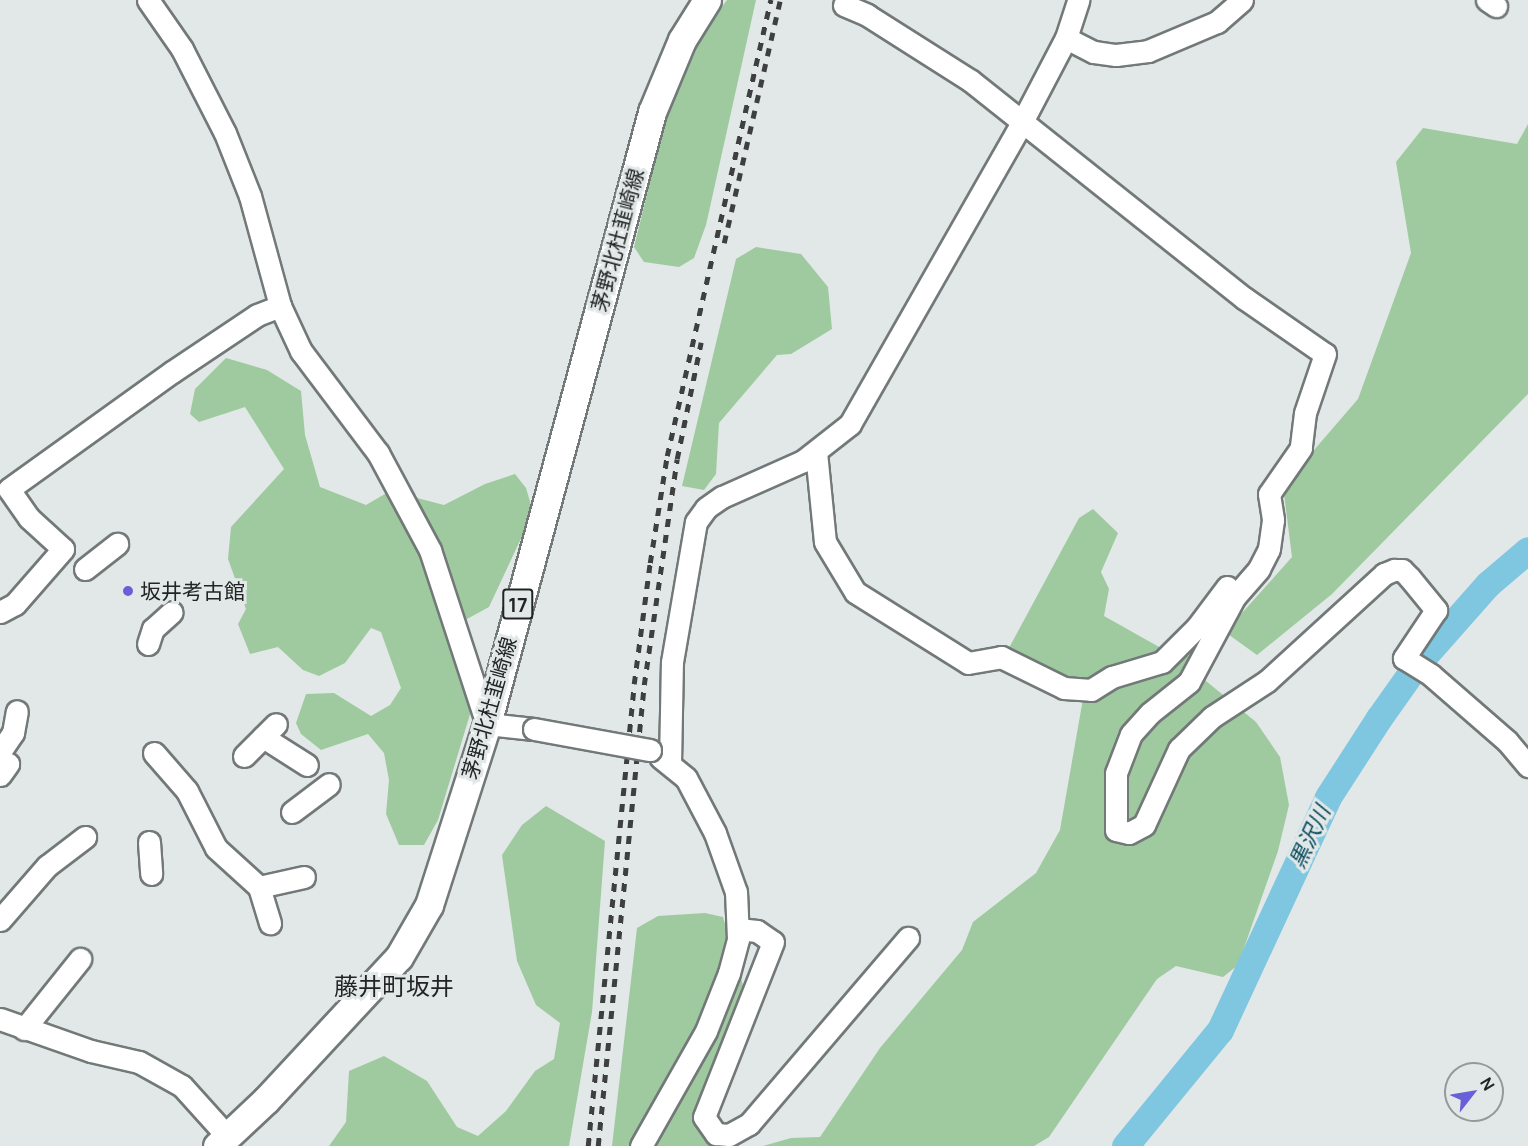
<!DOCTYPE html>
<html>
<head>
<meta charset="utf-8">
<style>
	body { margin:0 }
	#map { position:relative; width:1528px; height:1146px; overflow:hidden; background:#e1e8e7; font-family:Manrope,"Noto Sans JP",sans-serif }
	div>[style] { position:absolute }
	.green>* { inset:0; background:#9fca9f }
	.river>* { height:27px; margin:-13.5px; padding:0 13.5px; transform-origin:13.5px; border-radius:13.5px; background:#7fc6e1 }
	.roads { filter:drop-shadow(2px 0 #727978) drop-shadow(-2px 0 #727978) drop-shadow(0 2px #727978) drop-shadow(0 -2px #727978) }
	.minor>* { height:21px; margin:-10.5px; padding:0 10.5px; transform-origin:10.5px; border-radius:10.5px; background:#fff }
	.major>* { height:27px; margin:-13.5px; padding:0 13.5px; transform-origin:13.5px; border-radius:13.5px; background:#fff }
	.rail>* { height:4.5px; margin-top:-2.25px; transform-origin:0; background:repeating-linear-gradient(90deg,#3d403f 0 8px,transparent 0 16px) }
	.bridges { filter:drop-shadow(2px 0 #727978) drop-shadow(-2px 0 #727978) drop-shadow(0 2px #727978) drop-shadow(0 -2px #727978) }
	.minor-bridge>* { height:21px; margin:-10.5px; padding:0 10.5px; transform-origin:10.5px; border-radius:10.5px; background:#fff }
	.dots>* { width:16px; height:16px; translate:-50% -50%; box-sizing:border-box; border:3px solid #e1e8e7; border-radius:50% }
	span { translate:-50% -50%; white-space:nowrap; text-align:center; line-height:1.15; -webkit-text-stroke:6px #e1e8e7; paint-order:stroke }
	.shield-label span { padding:2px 4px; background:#e1e8e7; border:2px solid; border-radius:4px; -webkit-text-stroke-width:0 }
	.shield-label { font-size:20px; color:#212423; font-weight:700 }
	.street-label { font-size:21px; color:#212423 }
	.poi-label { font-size:21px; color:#212423 }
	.left { translate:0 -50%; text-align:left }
	.water-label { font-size:22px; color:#09495c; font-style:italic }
	.quarter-label { font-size:24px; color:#212423 }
	.north { position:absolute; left:1444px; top:1062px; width:60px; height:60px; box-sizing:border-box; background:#e1e8e7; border:2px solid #949a99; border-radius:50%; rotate:59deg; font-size:16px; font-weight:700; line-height:24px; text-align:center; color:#212423 }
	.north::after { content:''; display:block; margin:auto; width:21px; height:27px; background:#6960d9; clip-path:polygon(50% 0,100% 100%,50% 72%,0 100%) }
</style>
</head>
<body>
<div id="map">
	<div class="green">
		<i style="clip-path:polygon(727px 0,756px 0,706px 225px,694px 258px,679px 267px,644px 262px,634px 247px,671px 96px,698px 38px)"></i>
		<i style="clip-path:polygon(1528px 124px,1528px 394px,1332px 594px,1257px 655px,1225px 632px,1292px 557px,1283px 486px,1358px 399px,1411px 253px,1396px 162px,1423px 128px,1517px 144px)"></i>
		<i style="clip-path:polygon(756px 247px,801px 254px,828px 287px,832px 329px,791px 354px,777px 355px,719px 423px,716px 474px,704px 490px,682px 486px,736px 259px)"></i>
		<i style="clip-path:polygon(226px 358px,267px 370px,301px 391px,305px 435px,320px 487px,366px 505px,390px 491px,444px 505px,485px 484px,515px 474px,526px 488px,531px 505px,524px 532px,489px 607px,467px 619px,448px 636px,471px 711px,438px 820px,424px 845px,399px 845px,386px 814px,389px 780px,384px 753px,368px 734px,321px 750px,301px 734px,296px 723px,306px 694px,334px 693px,371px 716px,390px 705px,401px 688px,381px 632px,371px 628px,345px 663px,319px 676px,303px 670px,278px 647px,250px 654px,238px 624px,246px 609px,228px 559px,231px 527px,284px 469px,245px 407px,199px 422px,190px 414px,195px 389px)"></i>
		<i style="clip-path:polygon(1093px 509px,1118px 533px,1101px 572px,1109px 589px,1104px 616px,1168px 652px,1182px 647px,1206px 681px,1256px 722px,1280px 757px,1289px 805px,1278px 851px,1238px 965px,1223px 977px,1176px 966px,1157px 979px,1049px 1137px,1034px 1146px,763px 1146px,791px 1138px,820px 1137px,880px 1048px,962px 950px,973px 922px,1036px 873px,1060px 830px,1084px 693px,1036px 671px,1009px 648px,1079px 518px)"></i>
		<i style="clip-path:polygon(546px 806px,605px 841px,592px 1012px,569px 1146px,329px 1146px,346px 1122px,349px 1071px,384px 1056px,427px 1081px,457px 1127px,478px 1136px,506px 1111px,535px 1071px,554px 1059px,560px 1023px,536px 1005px,517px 961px,502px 855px,522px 825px)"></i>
		<i style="clip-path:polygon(705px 913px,723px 917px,750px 1009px,717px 1105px,719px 1123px,730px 1146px,612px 1146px,637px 928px,658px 916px)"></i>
	</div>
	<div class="river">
		<i style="left:1125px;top:1146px;width:150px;rotate:-50.7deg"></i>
		<i style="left:1220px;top:1030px;width:257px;rotate:-65.1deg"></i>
		<i style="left:1328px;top:797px;width:94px;rotate:-57.2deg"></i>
		<i style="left:1379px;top:718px;width:67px;rotate:-54.7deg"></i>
		<i style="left:1418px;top:663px;width:106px;rotate:-48.5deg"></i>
		<i style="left:1488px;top:584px;width:52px;rotate:-40.4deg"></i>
	</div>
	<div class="roads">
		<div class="minor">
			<i style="left:148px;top:0;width:60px;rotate:55.2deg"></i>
			<i style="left:182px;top:49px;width:94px;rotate:62.9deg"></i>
			<i style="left:225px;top:133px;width:68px;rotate:68.4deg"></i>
			<i style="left:250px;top:196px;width:114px;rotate:74.7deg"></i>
			<i style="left:280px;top:306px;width:50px;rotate:65deg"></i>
			<i style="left:301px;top:351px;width:128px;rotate:53deg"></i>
			<i style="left:378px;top:453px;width:110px;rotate:61.8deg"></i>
			<i style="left:430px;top:550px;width:183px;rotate:71.9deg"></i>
			<i style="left:487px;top:724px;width:47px;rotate:6.1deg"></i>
			<i style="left:1487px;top:0;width:11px;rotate:34deg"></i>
			<i style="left:844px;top:5px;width:25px;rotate:23deg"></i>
			<i style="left:867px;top:15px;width:123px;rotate:32.4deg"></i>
			<i style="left:971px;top:81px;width:349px;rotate:38.5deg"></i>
			<i style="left:1244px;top:298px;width:98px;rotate:34.7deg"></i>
			<i style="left:1325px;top:354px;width:62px;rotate:108.7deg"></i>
			<i style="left:1305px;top:413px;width:35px;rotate:97deg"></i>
			<i style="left:1301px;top:448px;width:56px;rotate:124.8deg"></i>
			<i style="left:1269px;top:494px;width:26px;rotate:81deg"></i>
			<i style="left:1273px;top:520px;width:29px;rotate:98deg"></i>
			<i style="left:1269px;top:549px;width:22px;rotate:117deg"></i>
			<i style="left:1259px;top:569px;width:38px;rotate:131deg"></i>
			<i style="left:1234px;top:598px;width:95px;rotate:118.2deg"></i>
			<i style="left:1189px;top:682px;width:50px;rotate:141.5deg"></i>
			<i style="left:1150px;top:713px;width:28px;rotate:132deg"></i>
			<i style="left:1131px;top:734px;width:42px;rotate:111deg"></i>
			<i style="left:1116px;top:773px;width:57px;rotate:90deg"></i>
			<i style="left:1116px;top:830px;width:13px;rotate:13deg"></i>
			<i style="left:1129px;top:833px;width:17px;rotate:-28deg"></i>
			<i style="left:1144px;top:825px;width:84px;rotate:-65.3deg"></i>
			<i style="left:1179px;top:749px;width:46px;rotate:-44.1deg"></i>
			<i style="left:1212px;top:717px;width:66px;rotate:-33.2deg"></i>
			<i style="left:1267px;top:681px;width:159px;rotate:-42.4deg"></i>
			<i style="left:1384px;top:574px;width:11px;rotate:-22deg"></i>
			<i style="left:1394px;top:570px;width:8px"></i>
			<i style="left:1402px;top:570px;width:10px;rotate:45deg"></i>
			<i style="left:1409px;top:577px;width:43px;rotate:50.7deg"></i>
			<i style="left:1436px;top:610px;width:58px;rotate:123.7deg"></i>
			<i style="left:1404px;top:658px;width:32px;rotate:32deg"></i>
			<i style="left:1431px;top:675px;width:101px;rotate:41deg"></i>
			<i style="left:1507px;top:741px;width:33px;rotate:50deg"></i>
			<i style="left:1066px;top:38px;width:31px;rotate:27deg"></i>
			<i style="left:1094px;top:52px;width:22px;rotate:8deg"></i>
			<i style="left:1116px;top:55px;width:32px;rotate:-7deg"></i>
			<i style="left:1148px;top:51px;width:75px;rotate:-22.8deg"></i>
			<i style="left:1217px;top:22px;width:33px;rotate:-41deg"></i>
			<i style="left:816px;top:452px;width:90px;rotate:84.3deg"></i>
			<i style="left:825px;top:542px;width:58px;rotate:59deg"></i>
			<i style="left:855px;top:592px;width:133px;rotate:32.1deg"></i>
			<i style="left:968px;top:663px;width:34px;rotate:-10deg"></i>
			<i style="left:1001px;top:657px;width:70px;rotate:26.2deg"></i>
			<i style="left:1064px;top:688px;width:27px;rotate:4deg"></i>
			<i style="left:1091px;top:690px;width:25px;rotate:-32deg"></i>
			<i style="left:1112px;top:677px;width:52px;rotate:-16.7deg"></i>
			<i style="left:1162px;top:662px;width:49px;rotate:-45deg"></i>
			<i style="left:1197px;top:627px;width:50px;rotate:-53.1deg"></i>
			<i style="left:85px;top:569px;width:41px;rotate:-38deg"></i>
			<i style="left:0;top:612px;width:17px;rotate:-28deg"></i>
			<i style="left:15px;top:604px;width:73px;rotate:-48.9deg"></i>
			<i style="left:63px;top:549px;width:46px;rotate:-137.6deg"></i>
			<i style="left:29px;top:518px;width:35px;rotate:-125deg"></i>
			<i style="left:9px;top:489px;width:201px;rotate:-35.7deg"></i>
			<i style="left:172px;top:372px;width:102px;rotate:-33.8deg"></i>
			<i style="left:257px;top:315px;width:25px;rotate:-21deg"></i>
			<i style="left:148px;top:644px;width:16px;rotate:-72deg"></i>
			<i style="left:153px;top:629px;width:25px;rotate:-42deg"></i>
			<i style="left:263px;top:737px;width:52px;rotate:32.5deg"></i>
			<i style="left:0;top:752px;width:23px;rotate:-56deg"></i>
			<i style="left:13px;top:733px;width:22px;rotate:-80deg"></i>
			<i style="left:154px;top:753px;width:50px;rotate:49deg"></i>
			<i style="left:187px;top:791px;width:64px;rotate:63deg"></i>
			<i style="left:216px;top:848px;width:58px;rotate:42.2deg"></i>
			<i style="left:259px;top:887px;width:38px;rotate:73deg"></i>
			<i style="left:244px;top:756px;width:45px;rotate:-45deg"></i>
			<i style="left:670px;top:764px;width:102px;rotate:-88.9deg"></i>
			<i style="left:672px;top:662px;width:142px;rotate:-80.3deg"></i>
			<i style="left:696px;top:522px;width:17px;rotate:-54deg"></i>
			<i style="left:706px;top:508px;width:19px;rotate:-35deg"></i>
			<i style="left:722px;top:497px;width:89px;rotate:-24deg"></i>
			<i style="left:803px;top:461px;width:60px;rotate:-38.2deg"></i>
			<i style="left:850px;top:424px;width:348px;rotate:-60.3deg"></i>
			<i style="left:1022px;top:122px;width:95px;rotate:-62.4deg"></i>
			<i style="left:1066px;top:38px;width:40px;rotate:-72deg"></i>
			<i style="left:0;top:775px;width:14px;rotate:-54deg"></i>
			<i style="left:292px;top:812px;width:46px;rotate:-37.1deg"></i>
			<i style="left:149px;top:842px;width:32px;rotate:86deg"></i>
			<i style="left:259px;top:887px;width:46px;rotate:-12.5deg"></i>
			<i style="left:0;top:920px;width:72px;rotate:-49deg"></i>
			<i style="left:47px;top:866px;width:48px;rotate:-37.3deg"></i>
			<i style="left:738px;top:929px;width:19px;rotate:6deg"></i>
			<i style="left:757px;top:931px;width:19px;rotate:35deg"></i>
			<i style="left:773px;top:942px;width:188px;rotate:111.5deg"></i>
			<i style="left:704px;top:1117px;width:21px;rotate:55deg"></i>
			<i style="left:716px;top:1134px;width:13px;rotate:4deg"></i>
			<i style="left:729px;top:1135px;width:23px;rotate:-29deg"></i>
			<i style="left:749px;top:1124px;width:245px;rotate:-49.5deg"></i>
			<i style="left:0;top:1019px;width:96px;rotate:19.4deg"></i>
			<i style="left:91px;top:1051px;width:49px;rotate:12.9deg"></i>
			<i style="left:139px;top:1062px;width:49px;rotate:29.2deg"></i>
			<i style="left:182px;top:1086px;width:69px;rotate:48deg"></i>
			<i style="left:24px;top:1029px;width:90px;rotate:-51.3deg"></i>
			<i style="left:641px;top:1146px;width:132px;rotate:-60.5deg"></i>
			<i style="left:706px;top:1031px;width:62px;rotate:-68.4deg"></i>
			<i style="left:729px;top:973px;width:35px;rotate:-75deg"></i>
			<i style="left:738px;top:939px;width:47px;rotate:-92.4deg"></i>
			<i style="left:736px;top:892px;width:63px;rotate:-109.6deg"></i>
			<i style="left:715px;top:833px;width:62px;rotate:-117.8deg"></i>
			<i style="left:686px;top:778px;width:33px;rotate:-141deg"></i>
		</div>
		<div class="major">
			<i style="left:217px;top:1146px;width:67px;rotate:-43.2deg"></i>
			<i style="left:266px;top:1100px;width:195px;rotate:-47.1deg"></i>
			<i style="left:399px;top:957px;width:60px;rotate:-60deg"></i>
			<i style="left:429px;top:905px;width:190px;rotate:-72.2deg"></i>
			<i style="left:487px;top:724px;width:634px;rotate:-74.91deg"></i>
			<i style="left:652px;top:112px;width:78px;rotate:-67.4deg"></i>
			<i style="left:682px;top:40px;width:47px;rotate:-58deg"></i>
		</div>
	</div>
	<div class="rail">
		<i style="left:724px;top:243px;width:249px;rotate:-77deg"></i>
		<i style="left:588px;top:1146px;width:464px;rotate:-84.3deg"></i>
		<i style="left:634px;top:684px;width:122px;rotate:-82.5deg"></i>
		<i style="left:650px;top:563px;width:108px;rotate:-81deg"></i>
		<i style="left:667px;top:456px;width:468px;rotate:-77.2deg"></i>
		<i style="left:598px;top:1146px;width:463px;rotate:-84.3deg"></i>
		<i style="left:644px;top:685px;width:228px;rotate:-81.7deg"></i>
		<i style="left:677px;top:459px;width:119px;rotate:-78.4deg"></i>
	</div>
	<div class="bridges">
		<div class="minor-bridge">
			<i style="left:534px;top:729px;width:118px;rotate:10.3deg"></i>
		</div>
	</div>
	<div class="dots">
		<i style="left:128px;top:591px;background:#6960d9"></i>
	</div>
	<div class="shield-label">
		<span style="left:518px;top:604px">17</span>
	</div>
	<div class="street-label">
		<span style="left:617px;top:240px;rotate:-75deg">茅野北杜韮崎線</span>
		<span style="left:489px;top:708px;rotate:-74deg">茅野北杜韮崎線</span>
	</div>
	<div class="poi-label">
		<span class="left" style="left:140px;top:591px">坂井考古館</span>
	</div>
	<div class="water-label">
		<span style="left:1310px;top:837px;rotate:-65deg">黒沢川</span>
	</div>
	<div class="quarter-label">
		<span style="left:394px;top:986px">藤井町坂井</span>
	</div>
	<div class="north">N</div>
</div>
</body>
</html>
